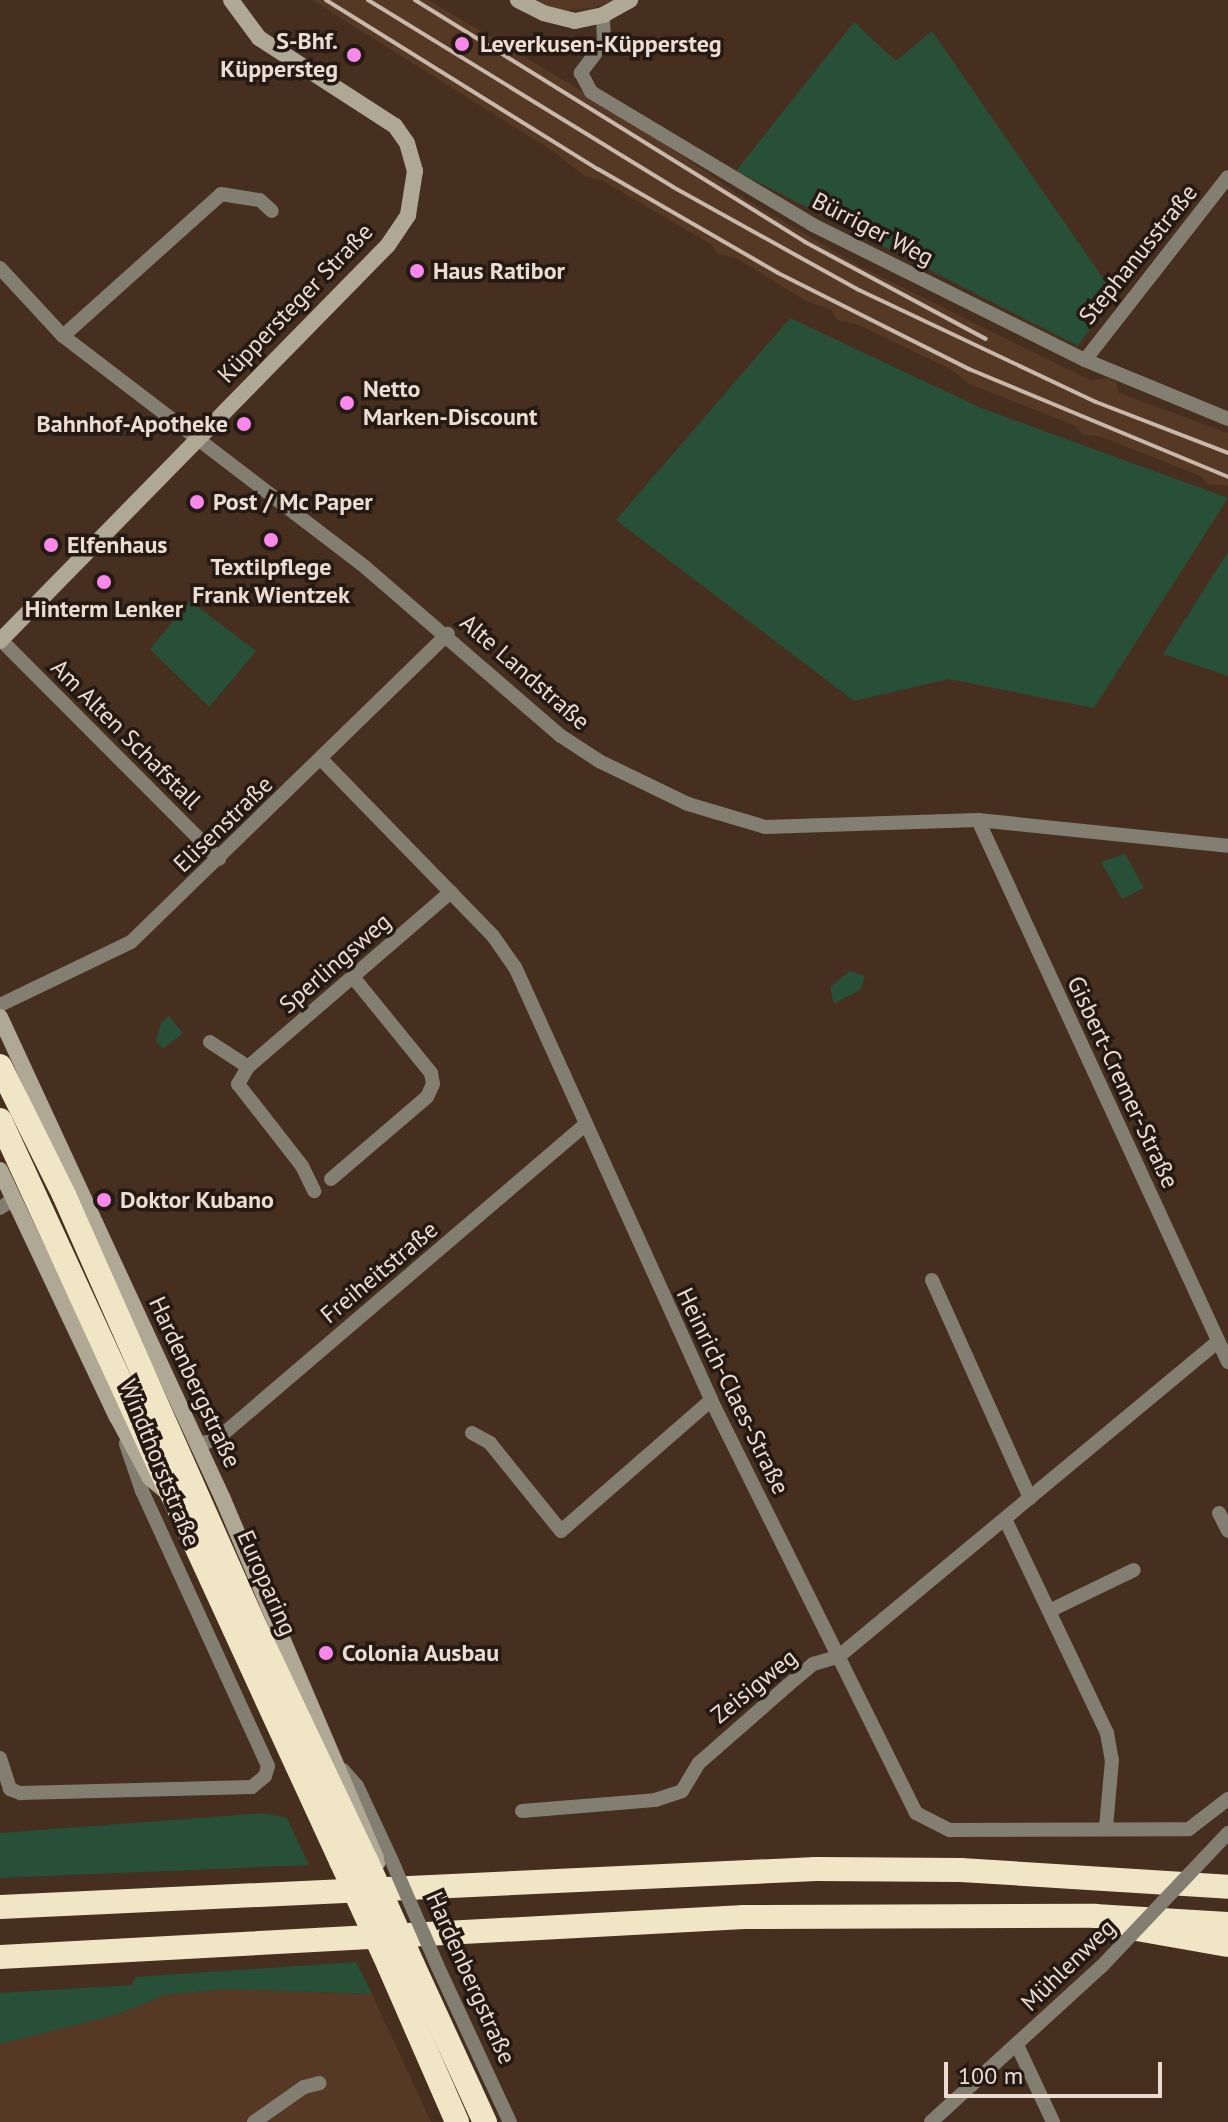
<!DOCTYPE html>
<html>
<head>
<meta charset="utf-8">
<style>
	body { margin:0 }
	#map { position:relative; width:1228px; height:2122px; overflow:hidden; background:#462f1f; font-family:"PT Sans",sans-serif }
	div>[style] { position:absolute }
	.built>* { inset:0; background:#553925 }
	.green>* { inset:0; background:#285038 }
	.street>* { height:14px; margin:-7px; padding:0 7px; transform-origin:7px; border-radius:7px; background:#837e72 }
	.secondary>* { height:16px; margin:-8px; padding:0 8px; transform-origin:8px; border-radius:8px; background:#afa894 }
	.highway>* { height:24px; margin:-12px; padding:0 12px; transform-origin:12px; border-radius:12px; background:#f0e5c5 }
	.rail>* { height:4px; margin:-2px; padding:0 2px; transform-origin:2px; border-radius:2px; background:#c9b7ac }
	.street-bridge>* { height:14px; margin:-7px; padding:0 7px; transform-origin:7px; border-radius:7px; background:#837e72 }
	.highway-bridge>* { height:24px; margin:-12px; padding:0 12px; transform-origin:12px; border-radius:12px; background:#f0e5c5 }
	.dots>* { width:22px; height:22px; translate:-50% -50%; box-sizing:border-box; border:4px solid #241a13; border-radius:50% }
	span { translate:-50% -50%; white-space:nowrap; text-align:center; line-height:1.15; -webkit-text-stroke:7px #241a13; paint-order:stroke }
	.poi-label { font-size:24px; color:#ecdcd2; font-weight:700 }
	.right { translate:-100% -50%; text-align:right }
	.left { translate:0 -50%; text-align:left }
	.street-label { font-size:24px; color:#ecdcd2 }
	.scale { position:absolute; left:944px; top:2062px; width:218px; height:36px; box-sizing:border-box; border:4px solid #ecdcd2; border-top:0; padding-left:10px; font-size:24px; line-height:28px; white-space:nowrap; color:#ecdcd2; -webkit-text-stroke:6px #241a13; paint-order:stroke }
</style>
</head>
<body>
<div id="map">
	<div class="built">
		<i style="clip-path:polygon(312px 0,428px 0,621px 114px,742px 197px,861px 267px,1092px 381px,1107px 378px,1116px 382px,1119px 393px,1228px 433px,1228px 486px,1208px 484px,1200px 476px,1099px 436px,1083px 435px,1076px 426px,969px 384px,952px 370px,859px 325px,838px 320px,831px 310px,806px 301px,738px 259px,717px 253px,712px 245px,605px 182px,584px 176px,556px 153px)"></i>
		<i style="clip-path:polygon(537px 0,614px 0,593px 8px,559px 11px)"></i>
		<i style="clip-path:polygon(226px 1989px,372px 1994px,431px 2122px,0 2122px,0 2044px,119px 2014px,165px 1995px)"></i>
	</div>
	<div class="green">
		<i style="clip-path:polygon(854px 22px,896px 61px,932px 31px,1114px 294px,1078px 346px,736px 171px)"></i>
		<i style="clip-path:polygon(790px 318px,981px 408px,1228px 498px,1094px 708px,949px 679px,854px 701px,616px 520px)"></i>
		<i style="clip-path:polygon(1228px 552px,1228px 676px,1163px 654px)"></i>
		<i style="clip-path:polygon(190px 601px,256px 651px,209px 707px,150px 649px)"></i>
		<i style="clip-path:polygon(1125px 854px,1144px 888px,1122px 899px,1101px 862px)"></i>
		<i style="clip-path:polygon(850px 971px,865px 976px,861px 989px,834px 1004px,830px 987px)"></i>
		<i style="clip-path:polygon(169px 1016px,183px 1033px,163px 1049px,156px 1041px,161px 1023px)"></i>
		<i style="clip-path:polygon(265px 1813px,287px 1818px,309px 1865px,0 1878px,0 1833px)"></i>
		<i style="clip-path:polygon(356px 1962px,372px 1994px,226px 1989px,165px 1995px,119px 2014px,0 2044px,0 1993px,132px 1985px,135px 1977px)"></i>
	</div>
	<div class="street">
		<i style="left:603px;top:15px;width:27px;rotate:88deg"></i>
		<i style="left:604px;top:42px;width:39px;rotate:127deg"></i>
		<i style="left:581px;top:73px;width:21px;rotate:62deg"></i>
		<i style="left:591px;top:92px;width:259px;rotate:30.9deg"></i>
		<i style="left:813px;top:225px;width:304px;rotate:26.4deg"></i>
		<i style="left:1085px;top:360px;width:155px;rotate:22.4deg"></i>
		<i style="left:0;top:268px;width:93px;rotate:47.2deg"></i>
		<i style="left:63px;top:336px;width:380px;rotate:37.4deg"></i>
		<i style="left:365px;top:567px;width:259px;rotate:40.8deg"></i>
		<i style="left:561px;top:736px;width:45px;rotate:33.3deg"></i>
		<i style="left:599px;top:761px;width:99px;rotate:25.8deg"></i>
		<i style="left:688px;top:804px;width:80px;rotate:16.6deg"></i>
		<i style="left:765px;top:827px;width:213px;rotate:-1.9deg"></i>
		<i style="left:978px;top:820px;width:251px;rotate:5.9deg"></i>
		<i style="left:63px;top:336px;width:212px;rotate:-41.9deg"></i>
		<i style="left:221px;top:194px;width:39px;rotate:9deg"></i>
		<i style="left:260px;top:200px;width:16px;rotate:43deg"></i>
		<i style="left:1085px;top:360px;width:232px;rotate:-52deg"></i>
		<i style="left:1px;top:640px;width:309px;rotate:45.1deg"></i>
		<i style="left:321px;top:759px;width:247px;rotate:45.8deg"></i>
		<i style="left:493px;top:936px;width:38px;rotate:55deg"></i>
		<i style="left:515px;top:967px;width:475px;rotate:65.6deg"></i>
		<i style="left:711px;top:1400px;width:461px;rotate:63.6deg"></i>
		<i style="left:916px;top:1813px;width:38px;rotate:27deg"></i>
		<i style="left:950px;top:1830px;width:239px;rotate:-0.2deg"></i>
		<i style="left:1189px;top:1829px;width:49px;rotate:-37.6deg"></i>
		<i style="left:978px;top:820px;width:597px;rotate:65.24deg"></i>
		<i style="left:0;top:1005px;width:145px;rotate:-25.7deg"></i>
		<i style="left:131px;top:942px;width:442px;rotate:-44.2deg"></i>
		<i style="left:210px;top:1042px;width:45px;rotate:33.3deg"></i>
		<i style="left:248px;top:1067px;width:268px;rotate:-40.8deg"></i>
		<i style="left:248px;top:1067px;width:20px;rotate:120deg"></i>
		<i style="left:238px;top:1084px;width:104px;rotate:52deg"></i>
		<i style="left:302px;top:1166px;width:28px;rotate:64deg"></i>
		<i style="left:331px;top:1179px;width:126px;rotate:-40.5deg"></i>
		<i style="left:427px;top:1097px;width:14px;rotate:-65deg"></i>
		<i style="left:433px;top:1084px;width:11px;rotate:-100deg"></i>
		<i style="left:431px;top:1073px;width:124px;rotate:-129.1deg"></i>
		<i style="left:0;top:1208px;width:17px;rotate:-33deg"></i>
		<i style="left:932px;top:1280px;width:239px;rotate:65.8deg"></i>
		<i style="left:472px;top:1433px;width:21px;rotate:29deg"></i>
		<i style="left:490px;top:1443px;width:113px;rotate:51.1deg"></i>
		<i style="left:561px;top:1531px;width:199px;rotate:-41.1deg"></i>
		<i style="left:197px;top:1444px;width:19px;rotate:-12deg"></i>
		<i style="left:216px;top:1440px;width:484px;rotate:-40.5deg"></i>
		<i style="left:1219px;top:1513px;width:20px;rotate:63deg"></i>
		<i style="left:1005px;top:1519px;width:237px;rotate:64.5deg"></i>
		<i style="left:1107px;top:1733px;width:27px;rotate:80deg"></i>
		<i style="left:1112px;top:1760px;width:67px;rotate:95.1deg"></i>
		<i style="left:1049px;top:1611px;width:94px;rotate:-25.8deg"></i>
		<i style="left:0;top:1758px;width:33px;rotate:72deg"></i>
		<i style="left:10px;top:1789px;width:11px;rotate:22deg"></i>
		<i style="left:20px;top:1793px;width:232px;rotate:-1.5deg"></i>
		<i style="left:252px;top:1787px;width:17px;rotate:-40deg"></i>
		<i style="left:265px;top:1776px;width:10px;rotate:-73deg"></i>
		<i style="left:268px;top:1766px;width:302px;rotate:-114.6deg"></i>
		<i style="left:142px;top:1491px;width:50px;rotate:-108.8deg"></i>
		<i style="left:343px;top:1770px;width:21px;rotate:49deg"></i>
		<i style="left:357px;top:1786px;width:81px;rotate:65deg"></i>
		<i style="left:522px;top:1811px;width:133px;rotate:-4.7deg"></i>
		<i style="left:655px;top:1800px;width:28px;rotate:-18deg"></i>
		<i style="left:682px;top:1791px;width:33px;rotate:-59deg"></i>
		<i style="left:699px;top:1763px;width:118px;rotate:-41.2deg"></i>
		<i style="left:788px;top:1685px;width:33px;rotate:-40deg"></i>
		<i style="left:813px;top:1664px;width:26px;rotate:-16deg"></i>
		<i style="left:838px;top:1657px;width:494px;rotate:-39.7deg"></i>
		<i style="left:437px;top:1965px;width:173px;rotate:65.1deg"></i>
		<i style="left:1017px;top:2045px;width:85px;rotate:64.9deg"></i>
		<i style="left:254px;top:2122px;width:61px;rotate:-35deg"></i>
		<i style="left:304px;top:2087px;width:16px;rotate:-14deg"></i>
		<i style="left:931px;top:2122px;width:230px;rotate:-42.4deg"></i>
	</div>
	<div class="secondary">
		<i style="left:518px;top:0;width:28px;rotate:27deg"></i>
		<i style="left:543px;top:13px;width:33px;rotate:14deg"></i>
		<i style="left:575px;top:21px;width:29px;rotate:-12deg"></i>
		<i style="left:603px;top:15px;width:31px;rotate:-29deg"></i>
		<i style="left:0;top:641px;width:554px;rotate:-45.58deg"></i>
		<i style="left:388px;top:245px;width:36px;rotate:-56deg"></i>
		<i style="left:408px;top:215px;width:45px;rotate:-81deg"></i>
		<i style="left:415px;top:171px;width:29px;rotate:-106deg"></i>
		<i style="left:407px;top:143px;width:21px;rotate:-125deg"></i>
		<i style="left:395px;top:126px;width:162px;rotate:-147.1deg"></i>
		<i style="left:259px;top:38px;width:47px;rotate:-126.4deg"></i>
		<i style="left:0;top:1017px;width:529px;rotate:65.18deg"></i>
		<i style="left:222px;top:1497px;width:397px;rotate:66.9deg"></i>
		<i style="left:0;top:1170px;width:273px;rotate:64.7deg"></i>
		<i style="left:117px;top:1417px;width:69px;rotate:61.6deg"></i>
		<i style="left:150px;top:1478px;width:23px;rotate:40deg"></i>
	</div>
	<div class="highway">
		<i style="left:0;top:1066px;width:144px;rotate:63.6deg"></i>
		<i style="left:64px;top:1195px;width:479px;rotate:66.1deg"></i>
		<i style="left:258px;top:1633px;width:251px;rotate:64.6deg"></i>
		<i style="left:0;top:1120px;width:816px;rotate:65.29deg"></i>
		<i style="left:0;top:1907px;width:817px;rotate:-2.67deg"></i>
		<i style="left:816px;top:1869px;width:145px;rotate:0.4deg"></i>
		<i style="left:961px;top:1870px;width:268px;rotate:3.6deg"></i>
		<i style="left:1131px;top:1928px;width:98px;rotate:9.9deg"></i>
		<i style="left:0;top:1957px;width:745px;rotate:-3.08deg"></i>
		<i style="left:744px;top:1917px;width:351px;rotate:-0.2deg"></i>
		<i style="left:1095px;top:1916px;width:133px;rotate:3.4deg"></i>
		<i style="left:413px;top:1965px;width:173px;rotate:65.4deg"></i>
		<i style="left:389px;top:1966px;width:170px;rotate:66.4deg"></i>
	</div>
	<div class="rail">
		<i style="left:326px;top:0;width:320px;rotate:31.9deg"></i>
		<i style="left:598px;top:169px;width:208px;rotate:30deg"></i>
		<i style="left:778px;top:273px;width:214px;rotate:26.7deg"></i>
		<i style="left:969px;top:369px;width:281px;rotate:22.6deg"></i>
		<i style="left:368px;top:0;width:358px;rotate:31.5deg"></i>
		<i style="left:673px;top:187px;width:213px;rotate:29deg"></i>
		<i style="left:859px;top:290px;width:262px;rotate:25.3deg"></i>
		<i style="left:1096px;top:402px;width:142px;rotate:21.1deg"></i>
		<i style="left:415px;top:0;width:459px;rotate:31.8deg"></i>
		<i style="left:805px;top:242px;width:205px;rotate:28.2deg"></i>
	</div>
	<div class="street-bridge">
		<i style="left:391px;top:1859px;width:116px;rotate:66.5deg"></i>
		<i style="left:1101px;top:1967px;width:185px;rotate:-46.5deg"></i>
	</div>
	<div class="highway-bridge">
		<i style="left:366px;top:1860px;width:115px;rotate:65.9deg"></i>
		<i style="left:341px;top:1861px;width:115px;rotate:65.4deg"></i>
	</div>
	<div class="dots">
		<i style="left:462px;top:44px;background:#f888e9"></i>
		<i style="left:354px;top:55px;background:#f888e9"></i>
		<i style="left:417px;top:271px;background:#f888e9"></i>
		<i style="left:347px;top:403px;background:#f888e9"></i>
		<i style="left:244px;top:424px;background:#f888e9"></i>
		<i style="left:197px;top:502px;background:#f888e9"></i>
		<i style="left:271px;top:540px;background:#f888e9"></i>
		<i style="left:51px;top:545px;background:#f888e9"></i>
		<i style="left:104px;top:582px;background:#f888e9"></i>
		<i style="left:104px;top:1200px;background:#f888e9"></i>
		<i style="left:326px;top:1653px;background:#f888e9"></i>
	</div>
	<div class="poi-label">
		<span class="right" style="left:338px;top:55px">S-Bhf.<br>Küppersteg</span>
		<span class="left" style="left:480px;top:44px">Leverkusen-Küppersteg</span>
		<span class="left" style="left:433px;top:271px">Haus Ratibor</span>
		<span class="left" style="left:363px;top:403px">Netto<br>Marken-Discount</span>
		<span class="right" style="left:228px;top:424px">Bahnhof-Apotheke</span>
		<span class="left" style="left:213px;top:502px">Post / Mc Paper</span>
		<span class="left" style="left:67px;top:545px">Elfenhaus</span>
		<span style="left:271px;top:581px">Textilpflege<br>Frank Wientzek</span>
		<span style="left:104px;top:609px">Hinterm Lenker</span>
		<span class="left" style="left:120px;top:1200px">Doktor Kubano</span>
		<span class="left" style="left:342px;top:1653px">Colonia Ausbau</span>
	</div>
	<div class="street-label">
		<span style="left:873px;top:229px;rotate:27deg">Bürriger Weg</span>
		<span style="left:1138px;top:254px;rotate:-51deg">Stephanusstraße</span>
		<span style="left:295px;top:303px;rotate:-46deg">Küppersteger Straße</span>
		<span style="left:525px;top:672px;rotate:41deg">Alte Landstraße</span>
		<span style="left:126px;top:734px;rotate:45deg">Am Alten Schafstall</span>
		<span style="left:223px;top:824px;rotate:-44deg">Elisenstraße</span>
		<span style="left:335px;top:963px;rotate:-41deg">Sperlingsweg</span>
		<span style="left:1123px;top:1082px;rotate:65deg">Gisbert-Cremer-Straße</span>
		<span style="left:379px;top:1272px;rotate:-40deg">Freiheitstraße</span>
		<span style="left:195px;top:1382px;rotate:65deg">Hardenbergstraße</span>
		<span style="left:733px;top:1391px;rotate:64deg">Heinrich-Claes-Straße</span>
		<span style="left:160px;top:1463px;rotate:68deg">Windthorststraße</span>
		<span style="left:267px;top:1583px;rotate:66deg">Europaring</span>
		<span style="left:754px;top:1686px;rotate:-39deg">Zeisigweg</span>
		<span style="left:1068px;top:1965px;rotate:-44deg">Mühlenweg</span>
		<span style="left:471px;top:1978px;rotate:66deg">Hardenbergstraße</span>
	</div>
	<div class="scale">100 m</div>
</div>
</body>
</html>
